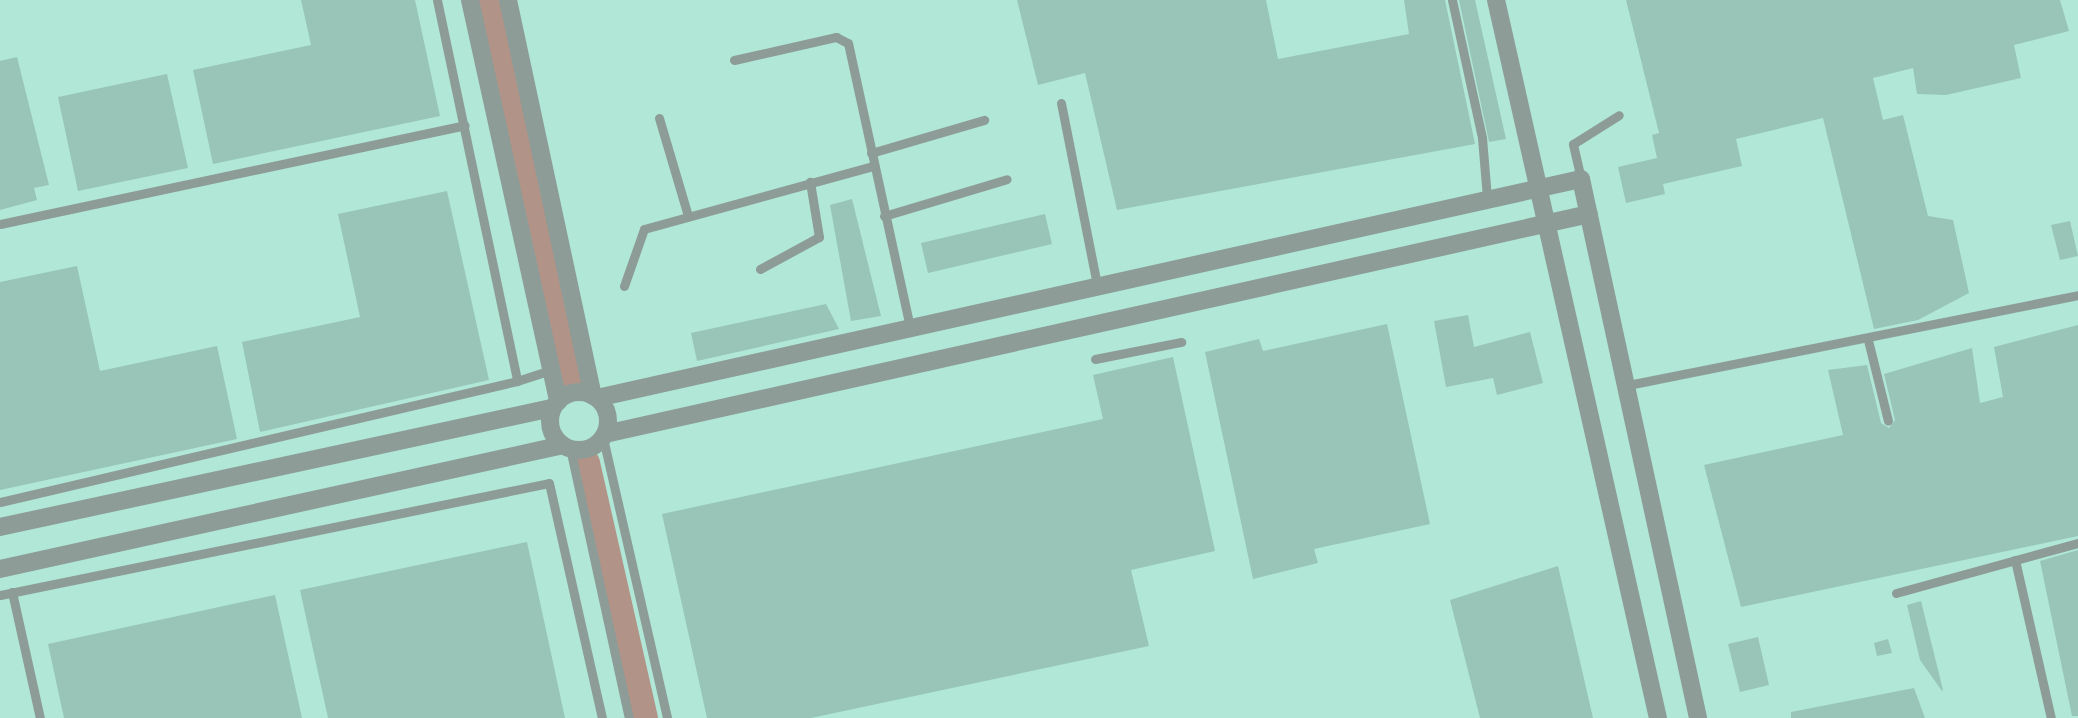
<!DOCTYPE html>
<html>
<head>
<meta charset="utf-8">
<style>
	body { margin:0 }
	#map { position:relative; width:2078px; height:718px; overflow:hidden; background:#c2efe2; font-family:"Work Sans",sans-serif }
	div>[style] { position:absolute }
	.built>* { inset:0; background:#b0e7d7 }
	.river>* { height:28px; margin:-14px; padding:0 14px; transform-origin:14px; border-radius:14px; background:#b29388 }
	.building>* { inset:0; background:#99c5b8 }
	.service>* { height:9px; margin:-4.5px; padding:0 4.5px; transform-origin:4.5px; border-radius:4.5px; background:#8d9c97 }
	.minor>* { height:18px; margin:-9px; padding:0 9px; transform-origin:9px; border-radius:9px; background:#8d9c97 }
	.minor>.ring { margin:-9px; padding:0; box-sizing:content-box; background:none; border:18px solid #8d9c97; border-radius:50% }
	span { translate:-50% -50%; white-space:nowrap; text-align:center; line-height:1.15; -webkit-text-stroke:5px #fff; paint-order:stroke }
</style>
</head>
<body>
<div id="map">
	<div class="built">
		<i style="clip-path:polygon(0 0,2078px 0,2078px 718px,0 718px)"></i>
	</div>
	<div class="river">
		<i style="left:489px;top:0;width:392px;rotate:77.5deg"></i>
		<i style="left:586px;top:463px;width:262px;rotate:77.2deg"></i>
	</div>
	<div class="building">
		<i style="clip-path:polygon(301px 0,415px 0,440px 116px,213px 164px,193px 70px,311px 45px)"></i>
		<i style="clip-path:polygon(1017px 0,1266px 0,1278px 59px,1409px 34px,1404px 0,1445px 0,1475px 144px,1117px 210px,1085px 73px,1038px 85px)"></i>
		<i style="clip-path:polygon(1459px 0,1475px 0,1506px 139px,1489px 142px)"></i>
		<i style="clip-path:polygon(1626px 0,2060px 0,2069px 31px,2014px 45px,2021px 78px,1946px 95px,1917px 94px,1913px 68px,1873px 78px,1883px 120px,1903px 115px,1928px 216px,1953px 220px,1969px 293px,1918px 320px,1874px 329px,1823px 118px,1736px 139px,1742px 166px,1663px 184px,1665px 194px,1626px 203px,1618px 167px,1657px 158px,1652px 135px,1659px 133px)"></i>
		<i style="clip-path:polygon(17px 57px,49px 185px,34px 188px,37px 200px,0 210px,0 61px)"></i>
		<i style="clip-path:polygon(167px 74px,188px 168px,78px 191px,58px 97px)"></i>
		<i style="clip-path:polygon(447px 191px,489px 380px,260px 432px,242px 342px,360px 317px,338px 214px)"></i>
		<i style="clip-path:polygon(852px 199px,881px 316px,851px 321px,830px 205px)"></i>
		<i style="clip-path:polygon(1045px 214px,1052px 244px,928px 273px,921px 243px)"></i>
		<i style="clip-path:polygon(2070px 221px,2078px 256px,2060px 260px,2051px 225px)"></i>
		<i style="clip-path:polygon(77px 266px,100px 371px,217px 346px,237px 439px,0 490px,0 282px)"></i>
		<i style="clip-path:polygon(826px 304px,839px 329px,697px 361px,691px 333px)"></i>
		<i style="clip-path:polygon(1468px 315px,1474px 347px,1530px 332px,1543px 383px,1497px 395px,1493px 378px,1446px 387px,1434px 321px)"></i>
		<i style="clip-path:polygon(1387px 324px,1430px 524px,1314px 549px,1318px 563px,1253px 579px,1205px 352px,1259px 339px,1263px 351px)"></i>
		<i style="clip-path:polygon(2078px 325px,2078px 536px,1741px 607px,1704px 465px,1843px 435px,1828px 370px,1867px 365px,1881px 423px,1889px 428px,1895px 420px,1884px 374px,1972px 348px,1980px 403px,2003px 397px,1994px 347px)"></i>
		<i style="clip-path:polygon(1173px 357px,1215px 551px,1131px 570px,1149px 646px,811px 718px,707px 718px,662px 514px,1103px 419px,1093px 375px)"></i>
		<i style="clip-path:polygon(527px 542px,565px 718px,328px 718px,300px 590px)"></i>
		<i style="clip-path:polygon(2078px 550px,2078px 716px,2072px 716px,2040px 561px)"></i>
		<i style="clip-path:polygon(1558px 566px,1593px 718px,1480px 718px,1450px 600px)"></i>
		<i style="clip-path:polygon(275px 595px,302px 718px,64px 718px,48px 644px)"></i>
		<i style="clip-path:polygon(1921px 601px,1943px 690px,1942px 691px,1920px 660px,1907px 605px)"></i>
		<i style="clip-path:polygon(1758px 637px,1769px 685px,1740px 692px,1728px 644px)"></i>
		<i style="clip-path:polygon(1888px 639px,1892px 653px,1877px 656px,1874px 643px)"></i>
		<i style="clip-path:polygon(1914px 688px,1925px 718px,1791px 718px,1791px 712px)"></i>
	</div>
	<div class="service">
		<i style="left:437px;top:0;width:389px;rotate:78.1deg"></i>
		<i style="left:517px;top:381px;width:36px;rotate:-18deg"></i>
		<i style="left:1452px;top:0;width:141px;rotate:77.7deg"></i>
		<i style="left:1482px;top:138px;width:60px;rotate:85.2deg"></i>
		<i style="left:734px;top:60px;width:105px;rotate:-12.7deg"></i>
		<i style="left:836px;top:37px;width:13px;rotate:27deg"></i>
		<i style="left:848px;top:43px;width:292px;rotate:77.7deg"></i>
		<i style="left:1061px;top:103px;width:185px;rotate:78.8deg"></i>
		<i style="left:659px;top:118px;width:102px;rotate:73.5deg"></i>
		<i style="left:871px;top:153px;width:118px;rotate:-16.3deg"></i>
		<i style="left:1581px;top:179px;width:36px;rotate:-103deg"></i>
		<i style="left:1573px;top:144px;width:54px;rotate:-32.2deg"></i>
		<i style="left:884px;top:216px;width:128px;rotate:-16.7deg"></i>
		<i style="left:0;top:224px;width:475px;rotate:-12deg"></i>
		<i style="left:760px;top:269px;width:67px;rotate:-28.5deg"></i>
		<i style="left:819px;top:237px;width:56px;rotate:-99.3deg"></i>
		<i style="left:624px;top:286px;width:60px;rotate:-70.7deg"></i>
		<i style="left:644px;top:229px;width:238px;rotate:-15.4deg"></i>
		<i style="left:1868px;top:340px;width:83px;rotate:76.1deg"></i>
		<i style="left:1095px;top:359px;width:88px;rotate:-11.2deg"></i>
		<i style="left:1623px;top:386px;width:464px;rotate:-11.3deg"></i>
		<i style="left:603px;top:438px;width:287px;rotate:77.1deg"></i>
		<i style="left:570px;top:448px;width:276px;rotate:77.7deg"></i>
		<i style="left:0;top:502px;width:531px;rotate:-13.17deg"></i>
		<i style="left:2015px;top:560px;width:162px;rotate:77.2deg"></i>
		<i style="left:12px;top:592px;width:129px;rotate:77.5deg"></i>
		<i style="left:1896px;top:593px;width:189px;rotate:-15.4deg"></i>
		<i style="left:0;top:595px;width:560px;rotate:-11.53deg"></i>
		<i style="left:549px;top:483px;width:241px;rotate:77.3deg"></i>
	</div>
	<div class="minor">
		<i style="left:470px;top:0;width:411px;rotate:77.6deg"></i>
		<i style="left:508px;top:0;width:405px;rotate:77.9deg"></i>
		<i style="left:1496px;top:0;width:736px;rotate:77.29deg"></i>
		<i class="ring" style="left:550px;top:392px;width:40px;height:40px"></i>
		<i style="left:597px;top:398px;width:1008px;rotate:-12.55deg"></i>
		<i style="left:1581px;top:179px;width:552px;rotate:77.75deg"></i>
		<i style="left:605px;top:434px;width:1008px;rotate:-12.6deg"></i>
		<i style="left:0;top:527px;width:565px;rotate:-12.17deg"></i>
		<i style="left:0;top:569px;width:576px;rotate:-12.42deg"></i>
	</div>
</div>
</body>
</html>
